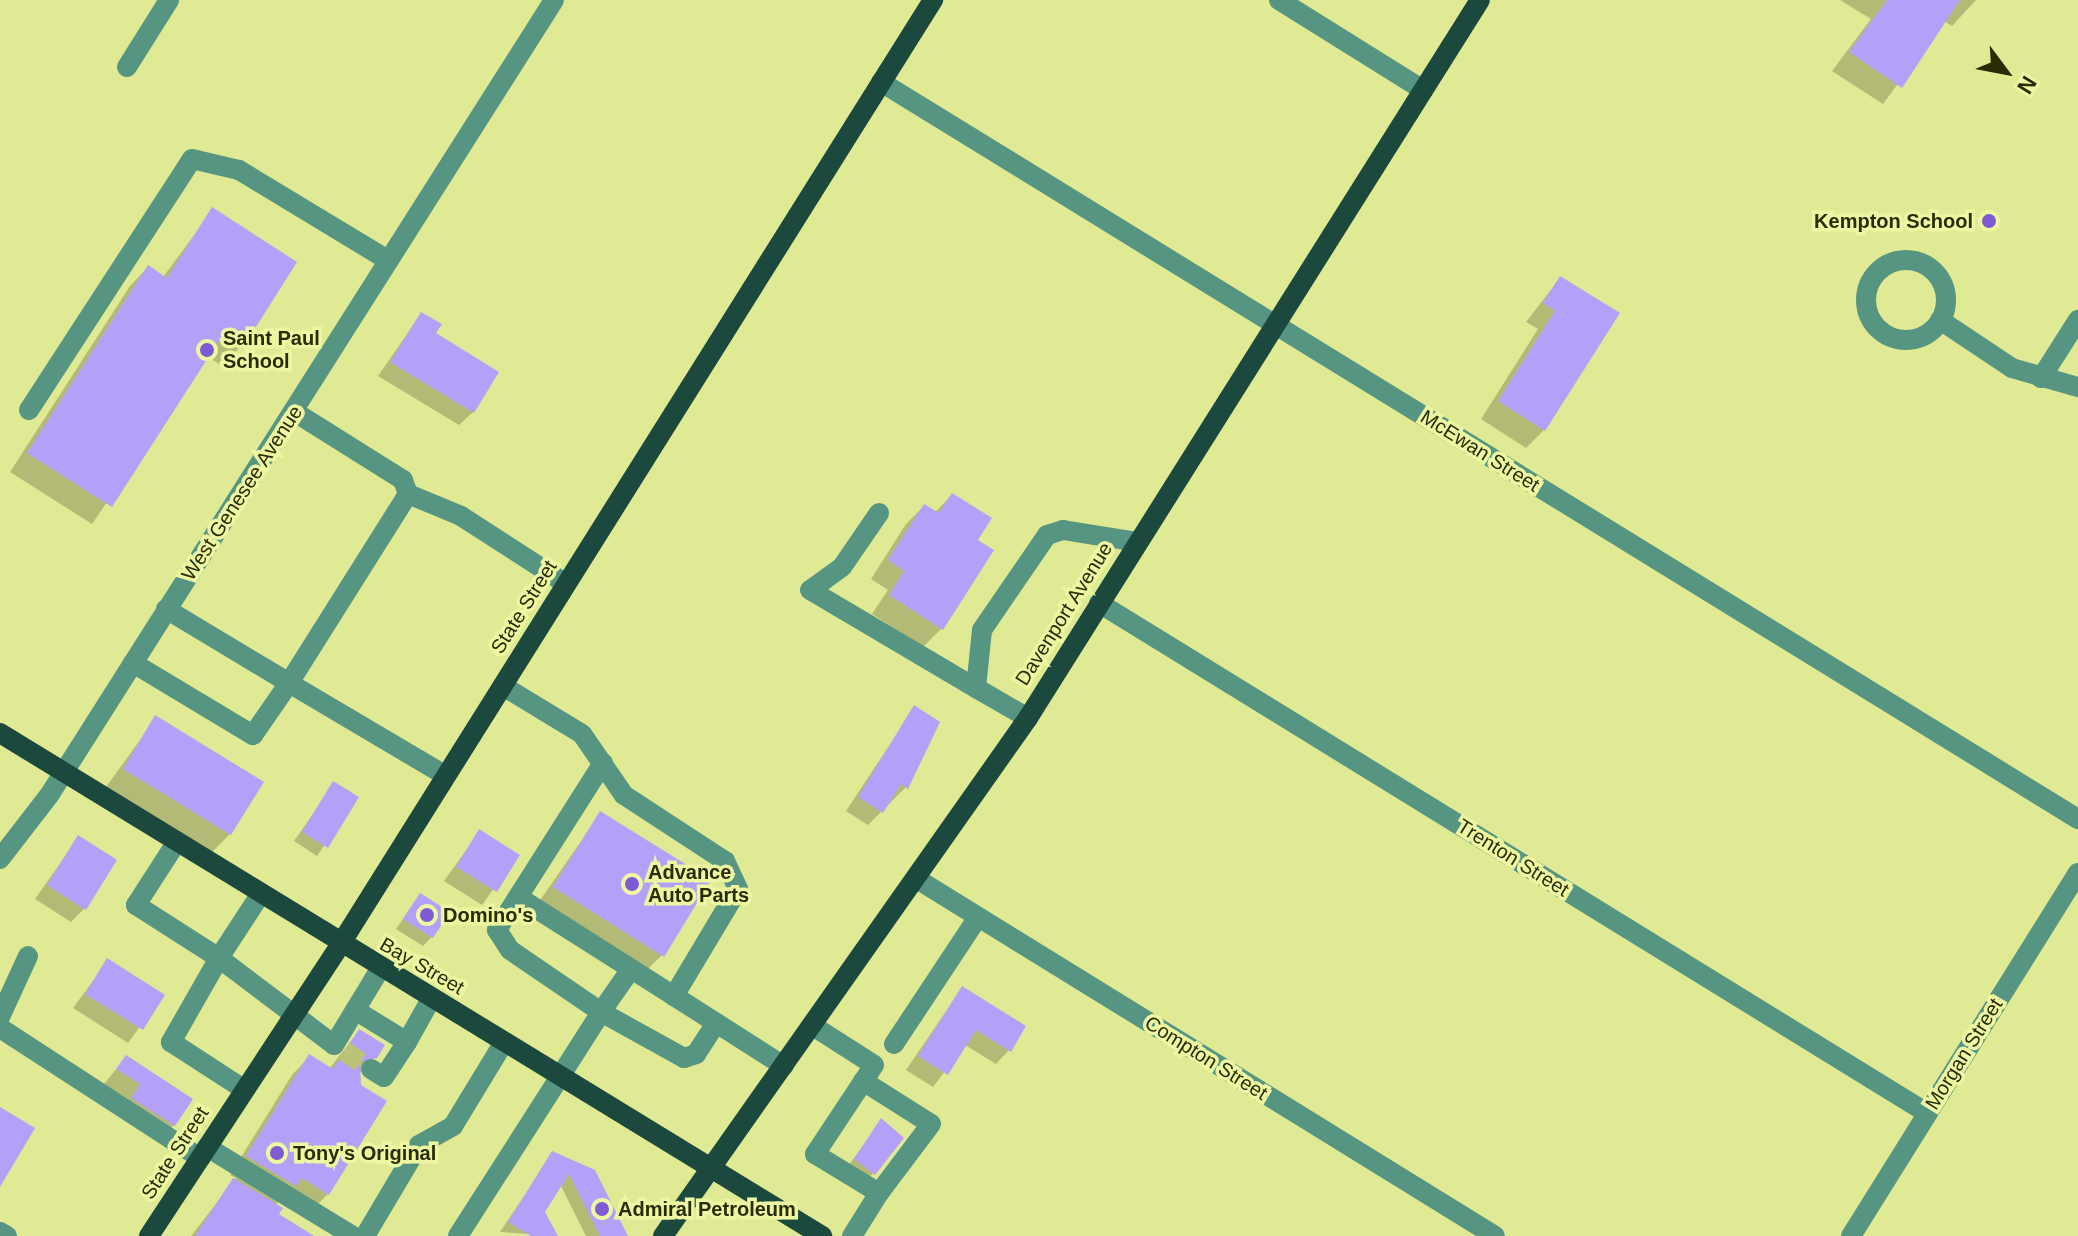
<!DOCTYPE html>
<html>
<head>
<meta charset="utf-8">
<style>
	body { margin:0 }
	#map { position:relative; width:2078px; height:1236px; overflow:hidden; background:#e0e993; font-family:Helvetica,sans-serif }
	div>[style] { position:absolute }
	.shadow>* { inset:0; background:#0003 }
	.building>* { inset:0; background:#b4a0f9 }
	.minor-tunnel>* { height:20px; margin-top:-10px; transform-origin:0; background:repeating-linear-gradient(90deg,#bbc377 0 20px,transparent 0 30px) }
	.minor>* { height:20px; margin:-10px; padding:0 10px; transform-origin:10px; border-radius:10px; background:#579583 }
	.minor>.ring { margin:-10px; padding:0; box-sizing:content-box; background:none; border:20px solid #579583; border-radius:50% }
	.major>* { height:20px; margin:-10px; padding:0 10px; transform-origin:10px; border-radius:10px; background:#1c493d }
	.dots>* { width:22px; height:22px; translate:-50% -50%; box-sizing:border-box; border:4px solid #edf6a0; border-radius:50% }
	span { translate:-50% -50%; white-space:nowrap; text-align:center; line-height:1.15; -webkit-text-stroke:7px #edf6a0; paint-order:stroke }
	.poi-label { font-size:20px; color:#292c07; font-weight:700 }
	.right { translate:-100% -50%; text-align:right }
	.left { translate:0 -50%; text-align:left }
	.street-label { font-size:20px; color:#292c07 }
	.north { position:absolute; left:1966px; top:32px; width:80px; height:80px; -webkit-text-stroke:6px #edf6a0; paint-order:stroke; rotate:122deg; font-size:22px; font-weight:700; line-height:32px; text-align:center; color:#292c07 }
	.north::after { content:''; display:block; margin:auto; width:28px; height:36px; background:#292c07; clip-path:polygon(50% 0,100% 100%,50% 72%,0 100%) }
</style>
</head>
<body>
<div id="map">
	<div class="shadow">
		<i style="clip-path:polygon(1840px 0,1976px 0,1952px 26px,1944px 21px,1883px 104px,1832px 71px,1871px 19px)"></i>
		<i style="clip-path:polygon(213px 210px,240px 347px,222px 366px,207px 356px,92px 524px,10px 472px,130px 286px,148px 267px,163px 277px)"></i>
		<i style="clip-path:polygon(1560px 278px,1544px 430px,1526px 448px,1481px 419px,1538px 329px,1526px 322px)"></i>
		<i style="clip-path:polygon(421px 314px,473px 412px,459px 425px,378px 376px)"></i>
		<i style="clip-path:polygon(952px 495px,975px 540px,941px 629px,923px 647px,872px 614px,888px 590px,871px 579px,906px 524px,924px 506px,934px 513px)"></i>
		<i style="clip-path:polygon(914px 708px,906px 787px,868px 825px,846px 811px)"></i>
		<i style="clip-path:polygon(156px 718px,230px 834px,212px 852px,106px 787px)"></i>
		<i style="clip-path:polygon(334px 784px,357px 798px,317px 856px,294px 841px)"></i>
		<i style="clip-path:polygon(600px 814px,662px 955px,644px 973px,536px 906px)"></i>
		<i style="clip-path:polygon(480px 831px,518px 855px,482px 905px,444px 881px)"></i>
		<i style="clip-path:polygon(78px 838px,85px 908px,71px 922px,35px 899px)"></i>
		<i style="clip-path:polygon(420px 895px,432px 937px,423px 946px,396px 929px)"></i>
		<i style="clip-path:polygon(108px 961px,163px 995px,128px 1043px,73px 1008px)"></i>
		<i style="clip-path:polygon(962px 988px,1009px 1050px,996px 1064px,965px 1045px,933px 1087px,906px 1070px)"></i>
		<i style="clip-path:polygon(359px 1031px,376px 1056px,359px 1074px,328px 1194px,310px 1212px,284px 1196px,274px 1206px,276px 1215px,310px 1236px,191px 1236px,236px 1178px,230px 1175px,292px 1075px,310px 1056px,329px 1069px)"></i>
		<i style="clip-path:polygon(126px 1057px,174px 1125px,160px 1139px,119px 1112px,128px 1099px,104px 1084px)"></i>
		<i style="clip-path:polygon(881px 1121px,902px 1138px,865px 1183px,846px 1169px)"></i>
		<i style="clip-path:polygon(552px 1154px,593px 1172px,620px 1236px,586px 1236px,560px 1184px,543px 1211px,556px 1236px,500px 1232px)"></i>
	</div>
	<div class="building">
		<i style="clip-path:polygon(1887px 0,1960px 0,1902px 88px,1849px 52px)"></i>
		<i style="clip-path:polygon(212px 207px,297px 262px,242px 349px,222px 336px,112px 507px,27px 453px,148px 265px,167px 278px)"></i>
		<i style="clip-path:polygon(1560px 276px,1620px 313px,1545px 431px,1498px 401px,1555px 311px,1543px 303px)"></i>
		<i style="clip-path:polygon(421px 312px,442px 324px,436px 333px,499px 372px,474px 413px,390px 362px)"></i>
		<i style="clip-path:polygon(952px 493px,992px 518px,978px 540px,994px 550px,943px 630px,889px 595px,904px 571px,888px 560px,924px 504px,939px 513px)"></i>
		<i style="clip-path:polygon(914px 705px,940px 722px,908px 789px,901px 784px,883px 813px,858px 797px)"></i>
		<i style="clip-path:polygon(155px 715px,264px 782px,231px 835px,123px 769px)"></i>
		<i style="clip-path:polygon(333px 781px,359px 797px,328px 848px,302px 832px)"></i>
		<i style="clip-path:polygon(600px 811px,711px 880px,664px 957px,553px 887px)"></i>
		<i style="clip-path:polygon(479px 829px,520px 855px,497px 892px,456px 867px)"></i>
		<i style="clip-path:polygon(78px 835px,117px 860px,86px 910px,47px 885px)"></i>
		<i style="clip-path:polygon(420px 893px,450px 912px,433px 938px,403px 919px)"></i>
		<i style="clip-path:polygon(107px 958px,165px 995px,143px 1030px,85px 994px)"></i>
		<i style="clip-path:polygon(962px 986px,1026px 1026px,1011px 1052px,976px 1030px,948px 1075px,918px 1056px)"></i>
		<i style="clip-path:polygon(359px 1029px,385px 1045px,377px 1058px,360px 1062px,361px 1085px,387px 1101px,329px 1195px,302px 1178px,296px 1186px,246px 1156px,309px 1054px,333px 1069px)"></i>
		<i style="clip-path:polygon(126px 1055px,193px 1099px,175px 1126px,131px 1098px,140px 1084px,116px 1069px)"></i>
		<i style="clip-path:polygon(0 1107px,35px 1128px,0 1187px)"></i>
		<i style="clip-path:polygon(881px 1118px,904px 1138px,875px 1175px,854px 1159px)"></i>
		<i style="clip-path:polygon(552px 1151px,595px 1170px,628px 1236px,600px 1236px,569px 1174px,545px 1212px,558px 1236px,531px 1236px,508px 1222px)"></i>
		<i style="clip-path:polygon(233px 1178px,283px 1208px,279px 1214px,314px 1236px,195px 1236px)"></i>
	</div>
	<div class="minor-tunnel">
		<i style="left:344px;top:1051px;width:32px;rotate:34deg"></i>
	</div>
	<div class="minor">
		<i style="left:1279px;top:0;width:170px;rotate:32deg"></i>
		<i style="left:127px;top:67px;width:79px;rotate:-57.9deg"></i>
		<i style="left:881px;top:82px;width:1406px;rotate:31.62deg"></i>
		<i class="ring" style="left:1866px;top:260px;width:60px;height:60px"></i>
		<i style="left:1940px;top:320px;width:87px;rotate:33.7deg"></i>
		<i style="left:2012px;top:368px;width:69px;rotate:16.1deg"></i>
		<i style="left:2041px;top:378px;width:69px;rotate:-57.5deg"></i>
		<i style="left:29px;top:410px;width:299px;rotate:-57deg"></i>
		<i style="left:192px;top:159px;width:48px;rotate:13.2deg"></i>
		<i style="left:239px;top:170px;width:175px;rotate:31.2deg"></i>
		<i style="left:408px;top:494px;width:57px;rotate:22.5deg"></i>
		<i style="left:461px;top:516px;width:125px;rotate:32.9deg"></i>
		<i style="left:879px;top:513px;width:65px;rotate:124.4deg"></i>
		<i style="left:842px;top:567px;width:39px;rotate:144deg"></i>
		<i style="left:810px;top:590px;width:193px;rotate:30.6deg"></i>
		<i style="left:1099px;top:603px;width:972px;rotate:31.63deg"></i>
		<i style="left:166px;top:609px;width:144px;rotate:31deg"></i>
		<i style="left:289px;top:683px;width:223px;rotate:-57.8deg"></i>
		<i style="left:408px;top:494px;width:15px;rotate:-110deg"></i>
		<i style="left:403px;top:480px;width:126px;rotate:-147.9deg"></i>
		<i style="left:133px;top:663px;width:140px;rotate:31deg"></i>
		<i style="left:253px;top:735px;width:63px;rotate:-55.3deg"></i>
		<i style="left:289px;top:683px;width:182px;rotate:30.6deg"></i>
		<i style="left:503px;top:686px;width:92px;rotate:31.3deg"></i>
		<i style="left:582px;top:734px;width:74px;rotate:55.5deg"></i>
		<i style="left:624px;top:795px;width:121px;rotate:33.2deg"></i>
		<i style="left:725px;top:861px;width:31px;rotate:65deg"></i>
		<i style="left:738px;top:889px;width:125px;rotate:120.9deg"></i>
		<i style="left:674px;top:996px;width:130px;rotate:32.5deg"></i>
		<i style="left:1028px;top:718px;width:60px;rotate:-150deg"></i>
		<i style="left:976px;top:688px;width:58px;rotate:-84.1deg"></i>
		<i style="left:982px;top:630px;width:115px;rotate:-55.6deg"></i>
		<i style="left:1047px;top:535px;width:17px;rotate:-17deg"></i>
		<i style="left:1063px;top:530px;width:76px;rotate:9.1deg"></i>
		<i style="left:176px;top:843px;width:74px;rotate:122.8deg"></i>
		<i style="left:136px;top:905px;width:98px;rotate:32.6deg"></i>
		<i style="left:219px;top:958px;width:97px;rotate:119.7deg"></i>
		<i style="left:171px;top:1042px;width:88px;rotate:33deg"></i>
		<i style="left:0;top:859px;width:82px;rotate:-52.4deg"></i>
		<i style="left:50px;top:794px;width:940px;rotate:-57.59deg"></i>
		<i style="left:917px;top:879px;width:679px;rotate:31.7deg"></i>
		<i style="left:260px;top:895px;width:75px;rotate:123.1deg"></i>
		<i style="left:219px;top:958px;width:144px;rotate:37.1deg"></i>
		<i style="left:334px;top:1045px;width:89px;rotate:-58.8deg"></i>
		<i style="left:518px;top:897px;width:185px;rotate:32.4deg"></i>
		<i style="left:631px;top:969px;width:52px;rotate:124.9deg"></i>
		<i style="left:601px;top:1012px;width:95px;rotate:29deg"></i>
		<i style="left:684px;top:1058px;width:13px;rotate:-18deg"></i>
		<i style="left:696px;top:1054px;width:37px;rotate:-57deg"></i>
		<i style="left:355px;top:1010px;width:61px;rotate:31.6deg"></i>
		<i style="left:407px;top:1042px;width:49px;rotate:-60.8deg"></i>
		<i style="left:0;top:1017px;width:67px;rotate:-65.3deg"></i>
		<i style="left:813px;top:1026px;width:72px;rotate:32.6deg"></i>
		<i style="left:874px;top:1065px;width:107px;rotate:123.5deg"></i>
		<i style="left:815px;top:1154px;width:75px;rotate:31.4deg"></i>
		<i style="left:879px;top:1193px;width:51px;rotate:122.1deg"></i>
		<i style="left:0;top:1028px;width:239px;rotate:33deg"></i>
		<i style="left:894px;top:1044px;width:152px;rotate:-56.5deg"></i>
		<i style="left:371px;top:1069px;width:15px;rotate:32deg"></i>
		<i style="left:384px;top:1077px;width:42px;rotate:-56.7deg"></i>
		<i style="left:863px;top:1081px;width:80px;rotate:32.3deg"></i>
		<i style="left:931px;top:1124px;width:86px;rotate:127deg"></i>
		<i style="left:207px;top:1147px;width:171px;rotate:31.4deg"></i>
		<i style="left:0;top:1232px;width:8px;rotate:30deg"></i>
		<i style="left:365px;top:1236px;width:106px;rotate:-59.3deg"></i>
		<i style="left:419px;top:1145px;width:39px;rotate:-29deg"></i>
		<i style="left:453px;top:1126px;width:98px;rotate:-58.7deg"></i>
		<i style="left:458px;top:1236px;width:266px;rotate:-57.4deg"></i>
		<i style="left:601px;top:1012px;width:110px;rotate:-145.7deg"></i>
		<i style="left:510px;top:950px;width:24px;rotate:-123deg"></i>
		<i style="left:497px;top:930px;width:198px;rotate:-57.6deg"></i>
		<i style="left:1851px;top:1236px;width:428px;rotate:-58deg"></i>
	</div>
	<div class="major">
		<i style="left:0;top:733px;width:964px;rotate:31.46deg"></i>
		<i style="left:149px;top:1236px;width:348px;rotate:-56.7deg"></i>
		<i style="left:340px;top:945px;width:1116px;rotate:-57.89deg"></i>
		<i style="left:663px;top:1236px;width:634px;rotate:-54.83deg"></i>
		<i style="left:1028px;top:718px;width:848px;rotate:-57.81deg"></i>
	</div>
	<div class="dots">
		<i style="left:1989px;top:221px;background:#7e5bd5"></i>
		<i style="left:207px;top:350px;background:#7e5bd5"></i>
		<i style="left:632px;top:884px;background:#7e5bd5"></i>
		<i style="left:427px;top:915px;background:#7e5bd5"></i>
		<i style="left:277px;top:1153px;background:#7e5bd5"></i>
		<i style="left:602px;top:1209px;background:#7e5bd5"></i>
	</div>
	<div class="poi-label">
		<span class="right" style="left:1973px;top:221px">Kempton School</span>
		<span class="left" style="left:223px;top:350px">Saint Paul<br>School</span>
		<span class="left" style="left:648px;top:884px">Advance<br>Auto Parts</span>
		<span class="left" style="left:443px;top:915px">Domino's</span>
		<span class="left" style="left:293px;top:1153px">Tony's Original</span>
		<span class="left" style="left:618px;top:1209px">Admiral Petroleum</span>
	</div>
	<div class="street-label">
		<span style="left:1480px;top:451px;rotate:32deg">McEwan Street</span>
		<span style="left:242px;top:493px;rotate:-57deg">West Genesee Avenue</span>
		<span style="left:524px;top:607px;rotate:-58deg">State Street</span>
		<span style="left:1064px;top:614px;rotate:-58deg">Davenport Avenue</span>
		<span style="left:1513px;top:858px;rotate:32deg">Trenton Street</span>
		<span style="left:422px;top:966px;rotate:30deg">Bay Street</span>
		<span style="left:1964px;top:1054px;rotate:-58deg">Morgan Street</span>
		<span style="left:1206px;top:1058px;rotate:32deg">Compton Street</span>
		<span style="left:175px;top:1153px;rotate:-57deg">State Street</span>
	</div>
	<div class="north">N</div>
</div>
</body>
</html>
